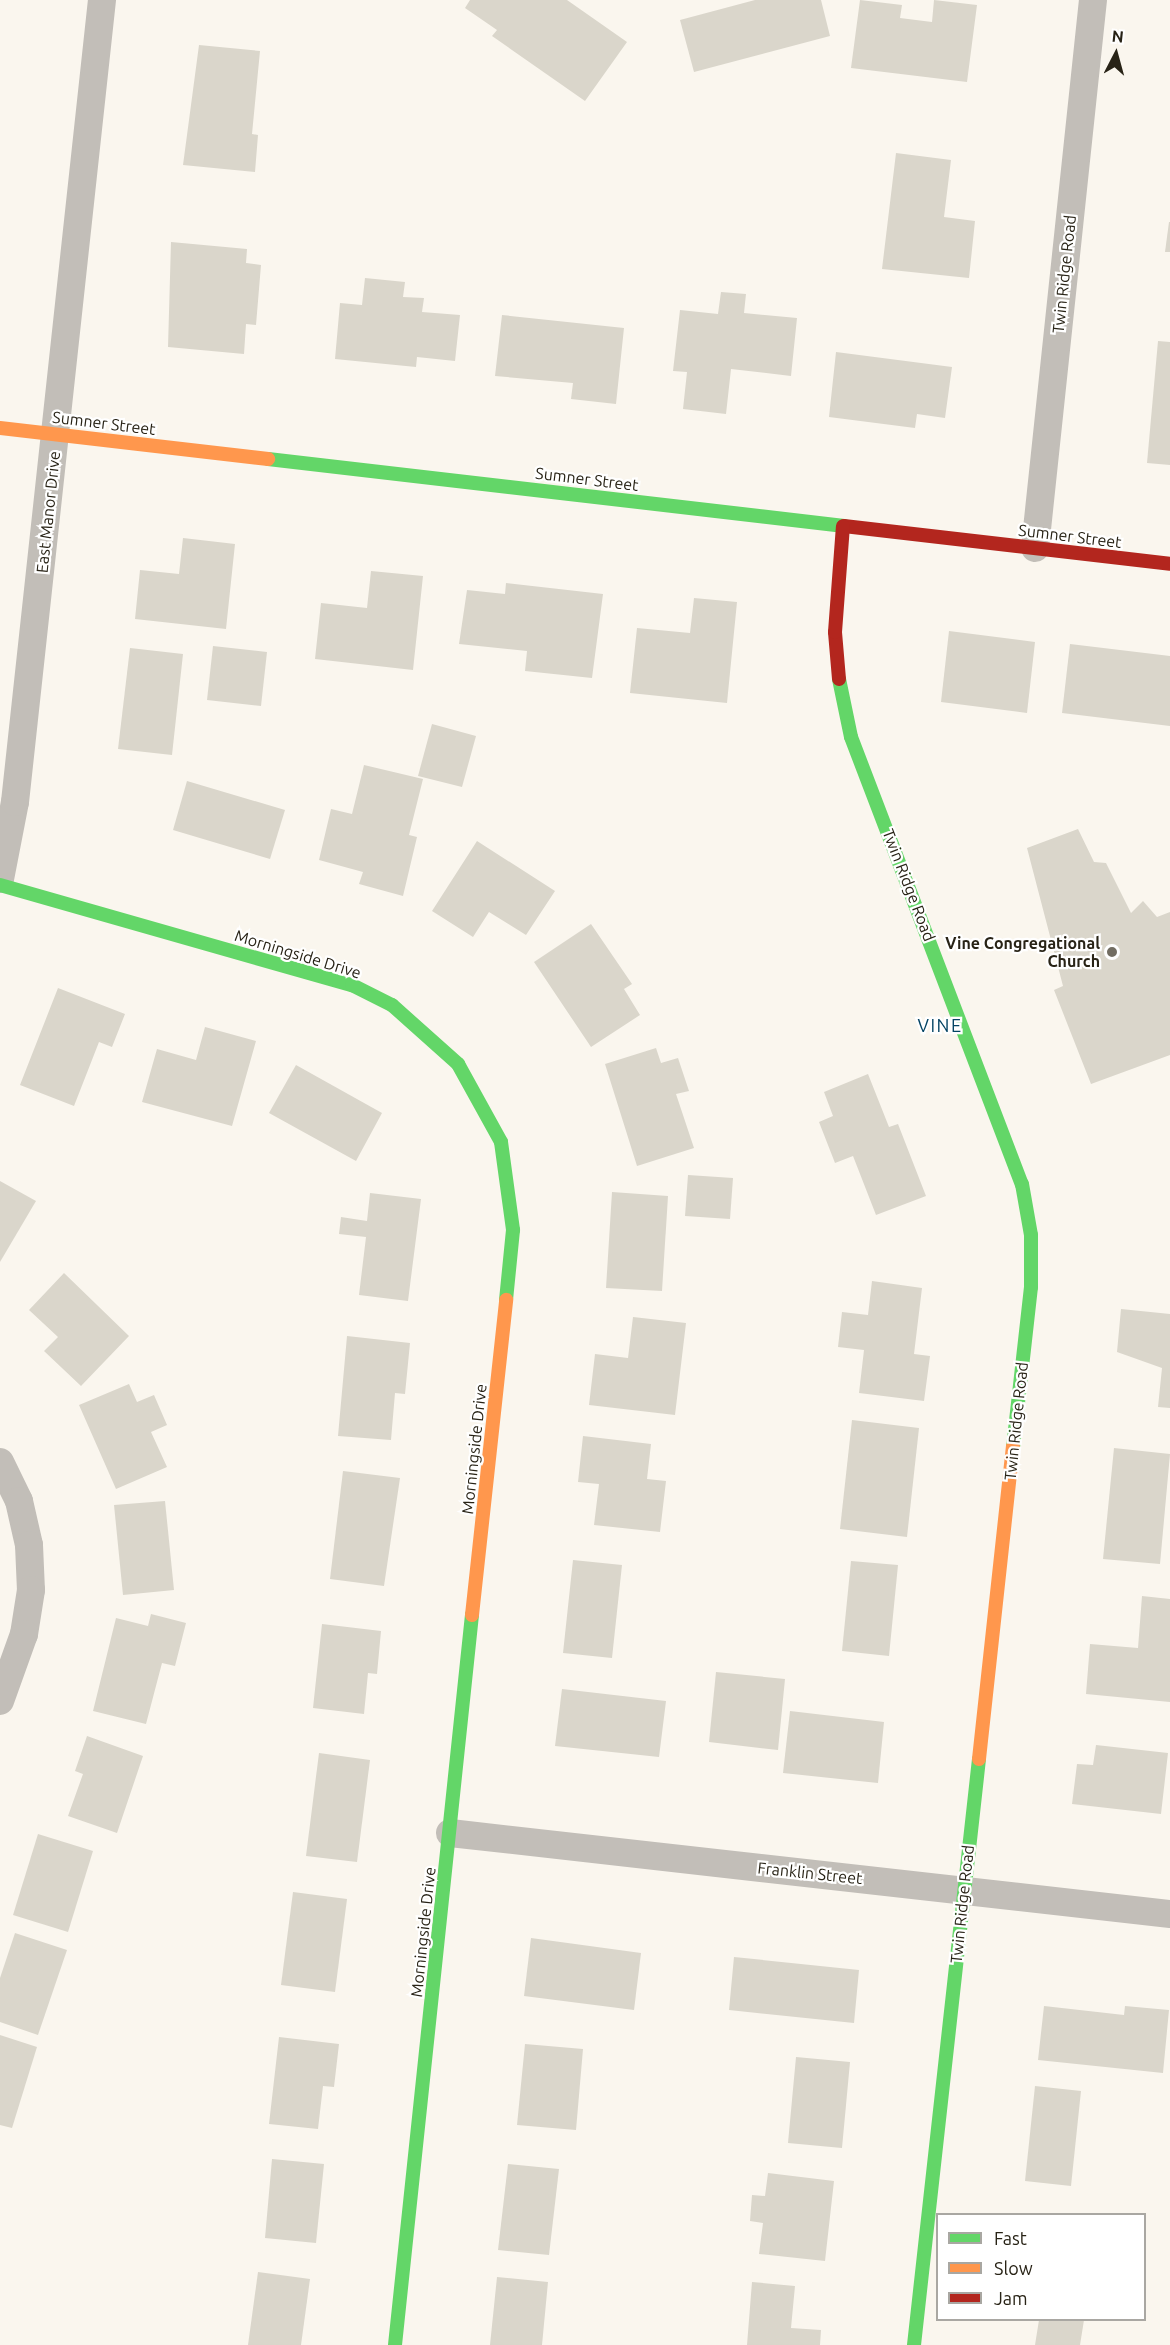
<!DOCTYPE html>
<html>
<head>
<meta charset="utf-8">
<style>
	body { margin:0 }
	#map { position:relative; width:1170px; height:2345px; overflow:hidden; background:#faf6ee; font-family:Ubuntu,sans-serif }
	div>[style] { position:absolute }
	.building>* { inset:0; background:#dad6cb }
	.street>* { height:28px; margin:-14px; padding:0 14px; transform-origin:14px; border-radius:14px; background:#c2beb8 }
	.fast>* { height:14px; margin:-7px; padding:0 7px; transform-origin:7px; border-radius:7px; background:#63d668 }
	.slow>* { height:14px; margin:-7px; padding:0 7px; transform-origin:7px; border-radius:7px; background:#ff974d }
	.jam>* { height:14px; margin:-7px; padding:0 7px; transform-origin:7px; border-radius:7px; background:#b3261e }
	.dots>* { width:16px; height:16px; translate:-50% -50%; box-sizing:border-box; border:3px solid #fff; border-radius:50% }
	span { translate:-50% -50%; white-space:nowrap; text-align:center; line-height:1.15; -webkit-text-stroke:4.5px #fff; paint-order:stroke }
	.street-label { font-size:16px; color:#282316 }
	.poi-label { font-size:16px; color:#282316; font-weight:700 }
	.right { translate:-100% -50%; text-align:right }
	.neighbourhood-label { font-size:18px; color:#034363; letter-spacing:1.5px }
	.legend { position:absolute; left:936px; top:2213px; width:210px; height:108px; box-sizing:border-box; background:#fff; border:2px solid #a9a7a2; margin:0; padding:8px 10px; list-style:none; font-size:18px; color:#282316 }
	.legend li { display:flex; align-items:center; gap:12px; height:30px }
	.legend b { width:30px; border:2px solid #a9a7a2 }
	.north { position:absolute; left:1086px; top:24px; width:60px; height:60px; -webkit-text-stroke:4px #fff; paint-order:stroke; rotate:6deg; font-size:16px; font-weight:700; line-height:24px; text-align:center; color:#282316 }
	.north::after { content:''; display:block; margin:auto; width:21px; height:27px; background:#282316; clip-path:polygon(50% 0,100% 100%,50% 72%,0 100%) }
</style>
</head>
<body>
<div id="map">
	<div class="building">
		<i style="clip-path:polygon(470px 0,567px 0,627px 42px,585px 101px,492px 36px,497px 30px,465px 8px)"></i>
		<i style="clip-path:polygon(755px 0,821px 0,830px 36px,694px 72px,680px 20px)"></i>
		<i style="clip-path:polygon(860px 0,902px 5px,900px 18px,932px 22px,934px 0,977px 5px,967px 82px,851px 68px)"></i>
		<i style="clip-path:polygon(199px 45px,260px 51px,252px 134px,258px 135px,255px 172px,183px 165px)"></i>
		<i style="clip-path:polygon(896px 153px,951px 160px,944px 217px,975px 221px,969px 278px,882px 269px)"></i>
		<i style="clip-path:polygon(1169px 222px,1170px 222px,1170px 252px,1165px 252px)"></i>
		<i style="clip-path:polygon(171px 242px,247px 249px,246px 263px,261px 265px,256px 325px,246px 324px,244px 354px,168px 347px)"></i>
		<i style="clip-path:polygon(365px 278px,405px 282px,403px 297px,424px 298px,422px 312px,460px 315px,455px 361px,417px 357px,416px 367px,335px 359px,340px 303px,362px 305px)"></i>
		<i style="clip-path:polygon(721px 292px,746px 294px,744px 313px,797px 318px,791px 376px,731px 369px,726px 414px,683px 409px,687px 372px,673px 371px,680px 310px,718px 314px)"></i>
		<i style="clip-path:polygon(502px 315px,624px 328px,616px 404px,571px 399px,573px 383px,495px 376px)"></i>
		<i style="clip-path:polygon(1158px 341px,1170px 342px,1170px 465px,1147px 463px)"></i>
		<i style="clip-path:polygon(836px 352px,952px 367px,945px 418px,917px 414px,915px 428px,829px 417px)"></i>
		<i style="clip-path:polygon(183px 538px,235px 544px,226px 629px,135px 619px,140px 570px,179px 574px)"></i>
		<i style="clip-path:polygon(371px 571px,423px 576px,413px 670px,315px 659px,321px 603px,367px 608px)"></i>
		<i style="clip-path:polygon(506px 583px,603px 594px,592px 678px,525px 671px,527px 651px,459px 644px,467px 590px,505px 594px)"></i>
		<i style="clip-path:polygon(694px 598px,737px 602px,727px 703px,630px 693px,637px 628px,690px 633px)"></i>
		<i style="clip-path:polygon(949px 631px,1035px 642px,1027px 713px,941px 702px)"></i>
		<i style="clip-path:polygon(1070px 644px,1170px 656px,1170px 726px,1062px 713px)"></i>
		<i style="clip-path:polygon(213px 646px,267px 652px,261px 706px,207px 700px)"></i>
		<i style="clip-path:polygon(130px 648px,183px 654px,172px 755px,118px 749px)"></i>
		<i style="clip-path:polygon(432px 724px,476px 736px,462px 787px,418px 776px)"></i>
		<i style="clip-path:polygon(364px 765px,423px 779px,409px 835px,417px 837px,403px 896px,359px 884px,363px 872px,319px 860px,331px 809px,352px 814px)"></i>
		<i style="clip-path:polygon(187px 781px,285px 810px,270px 859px,173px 830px)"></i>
		<i style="clip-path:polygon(1078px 829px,1094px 862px,1106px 863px,1131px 913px,1143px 901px,1157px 917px,1170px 912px,1170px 1055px,1091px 1084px,1054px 990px,1063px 986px,1027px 848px)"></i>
		<i style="clip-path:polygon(477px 841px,555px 891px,526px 935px,489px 912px,473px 937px,432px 911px)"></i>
		<i style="clip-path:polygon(591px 924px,632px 984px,624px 989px,640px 1015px,591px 1047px,534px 962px)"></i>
		<i style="clip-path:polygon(58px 988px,125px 1014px,112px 1047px,99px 1042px,74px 1106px,20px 1085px)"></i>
		<i style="clip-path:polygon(205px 1027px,256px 1041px,232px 1126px,142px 1102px,157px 1049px,196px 1060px)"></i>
		<i style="clip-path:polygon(656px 1048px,661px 1063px,678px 1058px,689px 1091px,676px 1094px,694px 1148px,637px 1166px,605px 1064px)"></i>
		<i style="clip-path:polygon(296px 1065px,382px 1113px,356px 1161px,269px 1113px)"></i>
		<i style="clip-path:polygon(868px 1074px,889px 1127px,898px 1124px,926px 1196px,876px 1215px,853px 1156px,835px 1163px,819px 1122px,833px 1116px,824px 1092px)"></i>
		<i style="clip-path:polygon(688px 1175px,733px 1178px,730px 1219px,685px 1216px)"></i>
		<i style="clip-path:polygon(0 1181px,36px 1201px,0 1262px)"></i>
		<i style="clip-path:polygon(612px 1192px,668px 1196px,662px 1291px,606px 1288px)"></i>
		<i style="clip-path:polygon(370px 1193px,421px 1199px,408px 1301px,359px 1295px,366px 1237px,339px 1234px,341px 1217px,367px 1221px)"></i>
		<i style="clip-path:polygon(64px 1273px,129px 1336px,81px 1386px,44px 1351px,58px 1337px,29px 1310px)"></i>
		<i style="clip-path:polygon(872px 1281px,922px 1288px,914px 1354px,930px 1356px,924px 1401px,859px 1393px,864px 1350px,838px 1347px,842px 1312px,868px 1315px)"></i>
		<i style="clip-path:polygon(1121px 1309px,1170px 1314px,1170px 1408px,1158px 1407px,1162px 1368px,1117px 1352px)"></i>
		<i style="clip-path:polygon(633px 1317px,686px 1323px,675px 1415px,589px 1405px,595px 1354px,628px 1358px)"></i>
		<i style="clip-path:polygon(347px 1336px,410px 1343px,405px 1394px,395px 1393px,391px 1440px,338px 1436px)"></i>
		<i style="clip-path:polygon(129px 1384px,137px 1402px,154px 1395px,167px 1425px,151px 1432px,167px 1467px,116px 1489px,79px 1405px)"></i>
		<i style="clip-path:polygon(852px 1420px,919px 1428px,907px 1537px,840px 1529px)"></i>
		<i style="clip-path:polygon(583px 1436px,651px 1444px,647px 1479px,666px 1481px,660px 1532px,594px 1525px,599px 1484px,578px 1482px)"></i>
		<i style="clip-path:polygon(1114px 1448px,1170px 1454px,1160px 1564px,1103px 1559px)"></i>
		<i style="clip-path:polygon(343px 1471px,400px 1478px,384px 1586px,330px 1579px)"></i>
		<i style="clip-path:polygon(165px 1501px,174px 1590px,123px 1595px,114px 1505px)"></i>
		<i style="clip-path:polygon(573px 1560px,622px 1565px,612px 1658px,563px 1653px)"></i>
		<i style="clip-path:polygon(851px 1561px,898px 1565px,889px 1656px,842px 1651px)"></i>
		<i style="clip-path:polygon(1142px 1596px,1170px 1599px,1170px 1702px,1086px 1694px,1090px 1644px,1138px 1648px)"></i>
		<i style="clip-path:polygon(151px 1614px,186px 1623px,175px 1666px,162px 1663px,146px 1724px,93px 1711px,116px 1618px,148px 1626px)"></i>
		<i style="clip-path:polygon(322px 1624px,381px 1631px,377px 1674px,368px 1673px,364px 1714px,313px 1708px)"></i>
		<i style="clip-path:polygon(716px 1672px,785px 1679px,778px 1750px,709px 1742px)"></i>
		<i style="clip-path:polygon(562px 1689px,666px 1701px,659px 1757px,555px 1746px)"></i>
		<i style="clip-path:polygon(790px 1711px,884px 1722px,878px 1783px,783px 1773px)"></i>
		<i style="clip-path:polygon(87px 1736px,143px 1756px,117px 1833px,68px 1816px,83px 1774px,75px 1771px)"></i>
		<i style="clip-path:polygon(1096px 1745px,1168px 1753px,1161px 1814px,1072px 1804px,1077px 1764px,1093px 1765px)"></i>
		<i style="clip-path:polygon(319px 1753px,370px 1760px,357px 1862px,306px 1856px)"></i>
		<i style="clip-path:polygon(38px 1834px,93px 1851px,68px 1932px,13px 1915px)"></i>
		<i style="clip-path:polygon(293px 1892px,347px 1899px,335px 1992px,281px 1985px)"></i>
		<i style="clip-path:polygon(15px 1933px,67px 1950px,38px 2035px,0 2022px,0 1978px)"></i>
		<i style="clip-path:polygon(531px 1938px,641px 1953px,634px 2010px,524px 1996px)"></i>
		<i style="clip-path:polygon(734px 1957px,859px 1970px,854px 2023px,729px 2010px)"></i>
		<i style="clip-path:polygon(1044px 2006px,1124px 2015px,1125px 2006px,1169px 2010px,1163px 2073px,1038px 2060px)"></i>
		<i style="clip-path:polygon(0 2035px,37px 2047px,12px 2128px,0 2125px)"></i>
		<i style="clip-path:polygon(279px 2037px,339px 2044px,334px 2087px,323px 2086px,318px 2129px,269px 2124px)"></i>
		<i style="clip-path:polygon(525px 2044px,583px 2049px,576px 2130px,517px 2125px)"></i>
		<i style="clip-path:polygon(796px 2057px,850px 2062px,842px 2148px,788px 2143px)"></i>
		<i style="clip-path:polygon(1035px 2086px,1081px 2091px,1071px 2186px,1025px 2181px)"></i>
		<i style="clip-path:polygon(272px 2159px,324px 2164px,316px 2243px,265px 2238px)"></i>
		<i style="clip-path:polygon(508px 2164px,559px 2169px,549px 2255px,498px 2250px)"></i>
		<i style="clip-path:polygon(768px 2173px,834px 2181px,825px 2261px,759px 2254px,763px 2223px,750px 2221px,752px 2195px,765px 2196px)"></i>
		<i style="clip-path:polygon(258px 2272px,310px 2279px,301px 2345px,248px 2345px)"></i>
		<i style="clip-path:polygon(497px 2277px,548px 2282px,542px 2345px,490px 2345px)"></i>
		<i style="clip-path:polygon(752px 2282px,795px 2286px,791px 2328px,821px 2330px,820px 2345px,747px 2345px)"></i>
		<i style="clip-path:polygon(1039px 2320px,1084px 2320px,1080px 2345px,1035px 2345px)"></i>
	</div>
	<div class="street">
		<i style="left:1035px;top:548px;width:551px;rotate:-83.96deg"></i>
		<i style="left:0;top:879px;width:78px;rotate:-79deg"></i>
		<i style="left:15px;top:802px;width:807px;rotate:-83.81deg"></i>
		<i style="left:0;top:1462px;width:43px;rotate:64deg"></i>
		<i style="left:19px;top:1501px;width:45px;rotate:77.2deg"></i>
		<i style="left:29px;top:1545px;width:45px;rotate:87.5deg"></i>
		<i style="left:31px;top:1590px;width:45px;rotate:99deg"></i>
		<i style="left:24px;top:1634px;width:71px;rotate:109.7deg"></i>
		<i style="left:450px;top:1833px;width:725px;rotate:6.42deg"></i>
	</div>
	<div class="fast">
		<i style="left:268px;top:459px;width:580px;rotate:6.63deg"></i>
		<i style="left:839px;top:679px;width:59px;rotate:78.3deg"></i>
		<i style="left:851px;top:737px;width:479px;rotate:69.1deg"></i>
		<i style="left:1022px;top:1184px;width:52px;rotate:80deg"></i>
		<i style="left:1031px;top:1235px;width:52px;rotate:90deg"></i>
		<i style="left:1031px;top:1287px;width:161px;rotate:96.4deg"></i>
		<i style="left:0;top:885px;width:366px;rotate:15.9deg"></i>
		<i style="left:352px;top:985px;width:45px;rotate:26.6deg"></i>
		<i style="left:392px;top:1005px;width:89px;rotate:41.8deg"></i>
		<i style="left:458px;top:1064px;width:89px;rotate:61.1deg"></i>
		<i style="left:501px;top:1142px;width:89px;rotate:82.2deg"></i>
		<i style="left:513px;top:1230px;width:70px;rotate:95.7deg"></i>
		<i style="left:395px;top:2345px;width:734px;rotate:-83.98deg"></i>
		<i style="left:914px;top:2345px;width:590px;rotate:-83.67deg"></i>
	</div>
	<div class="slow">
		<i style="left:0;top:428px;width:270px;rotate:6.6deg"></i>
		<i style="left:472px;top:1615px;width:317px;rotate:-83.8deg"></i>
		<i style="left:979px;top:1759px;width:314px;rotate:-83.8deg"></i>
	</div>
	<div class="jam">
		<i style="left:844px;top:526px;width:328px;rotate:6.6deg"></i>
		<i style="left:839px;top:679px;width:47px;rotate:-94.9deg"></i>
		<i style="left:835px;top:632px;width:106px;rotate:-85.7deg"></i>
	</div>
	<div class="dots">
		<i style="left:1112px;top:952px;background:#726d62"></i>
	</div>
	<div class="street-label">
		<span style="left:1064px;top:274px;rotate:-84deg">Twin Ridge Road</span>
		<span style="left:104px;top:423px;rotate:7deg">Sumner Street</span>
		<span style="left:587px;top:479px;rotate:7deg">Sumner Street</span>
		<span style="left:48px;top:512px;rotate:-84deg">East Manor Drive</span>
		<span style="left:1070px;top:536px;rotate:7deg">Sumner Street</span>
		<span style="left:909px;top:885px;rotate:69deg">Twin Ridge Road</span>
		<span style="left:298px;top:954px;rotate:17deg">Morningside Drive</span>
		<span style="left:1016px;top:1421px;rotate:-84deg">Twin Ridge Road</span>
		<span style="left:474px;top:1449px;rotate:-84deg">Morningside Drive</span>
		<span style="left:810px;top:1873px;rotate:6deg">Franklin Street</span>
		<span style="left:962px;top:1904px;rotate:-84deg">Twin Ridge Road</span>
		<span style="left:423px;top:1932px;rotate:-84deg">Morningside Drive</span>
	</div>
	<div class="poi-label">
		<span class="right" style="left:1100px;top:952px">Vine Congregational<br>Church</span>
	</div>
	<div class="neighbourhood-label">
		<span style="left:940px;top:1025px">VINE</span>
	</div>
	<ul class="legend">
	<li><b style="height:8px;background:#63d668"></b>Fast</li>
	<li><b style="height:8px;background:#ff974d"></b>Slow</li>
	<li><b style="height:8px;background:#b3261e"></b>Jam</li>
	</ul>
	<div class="north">N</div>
</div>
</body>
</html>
